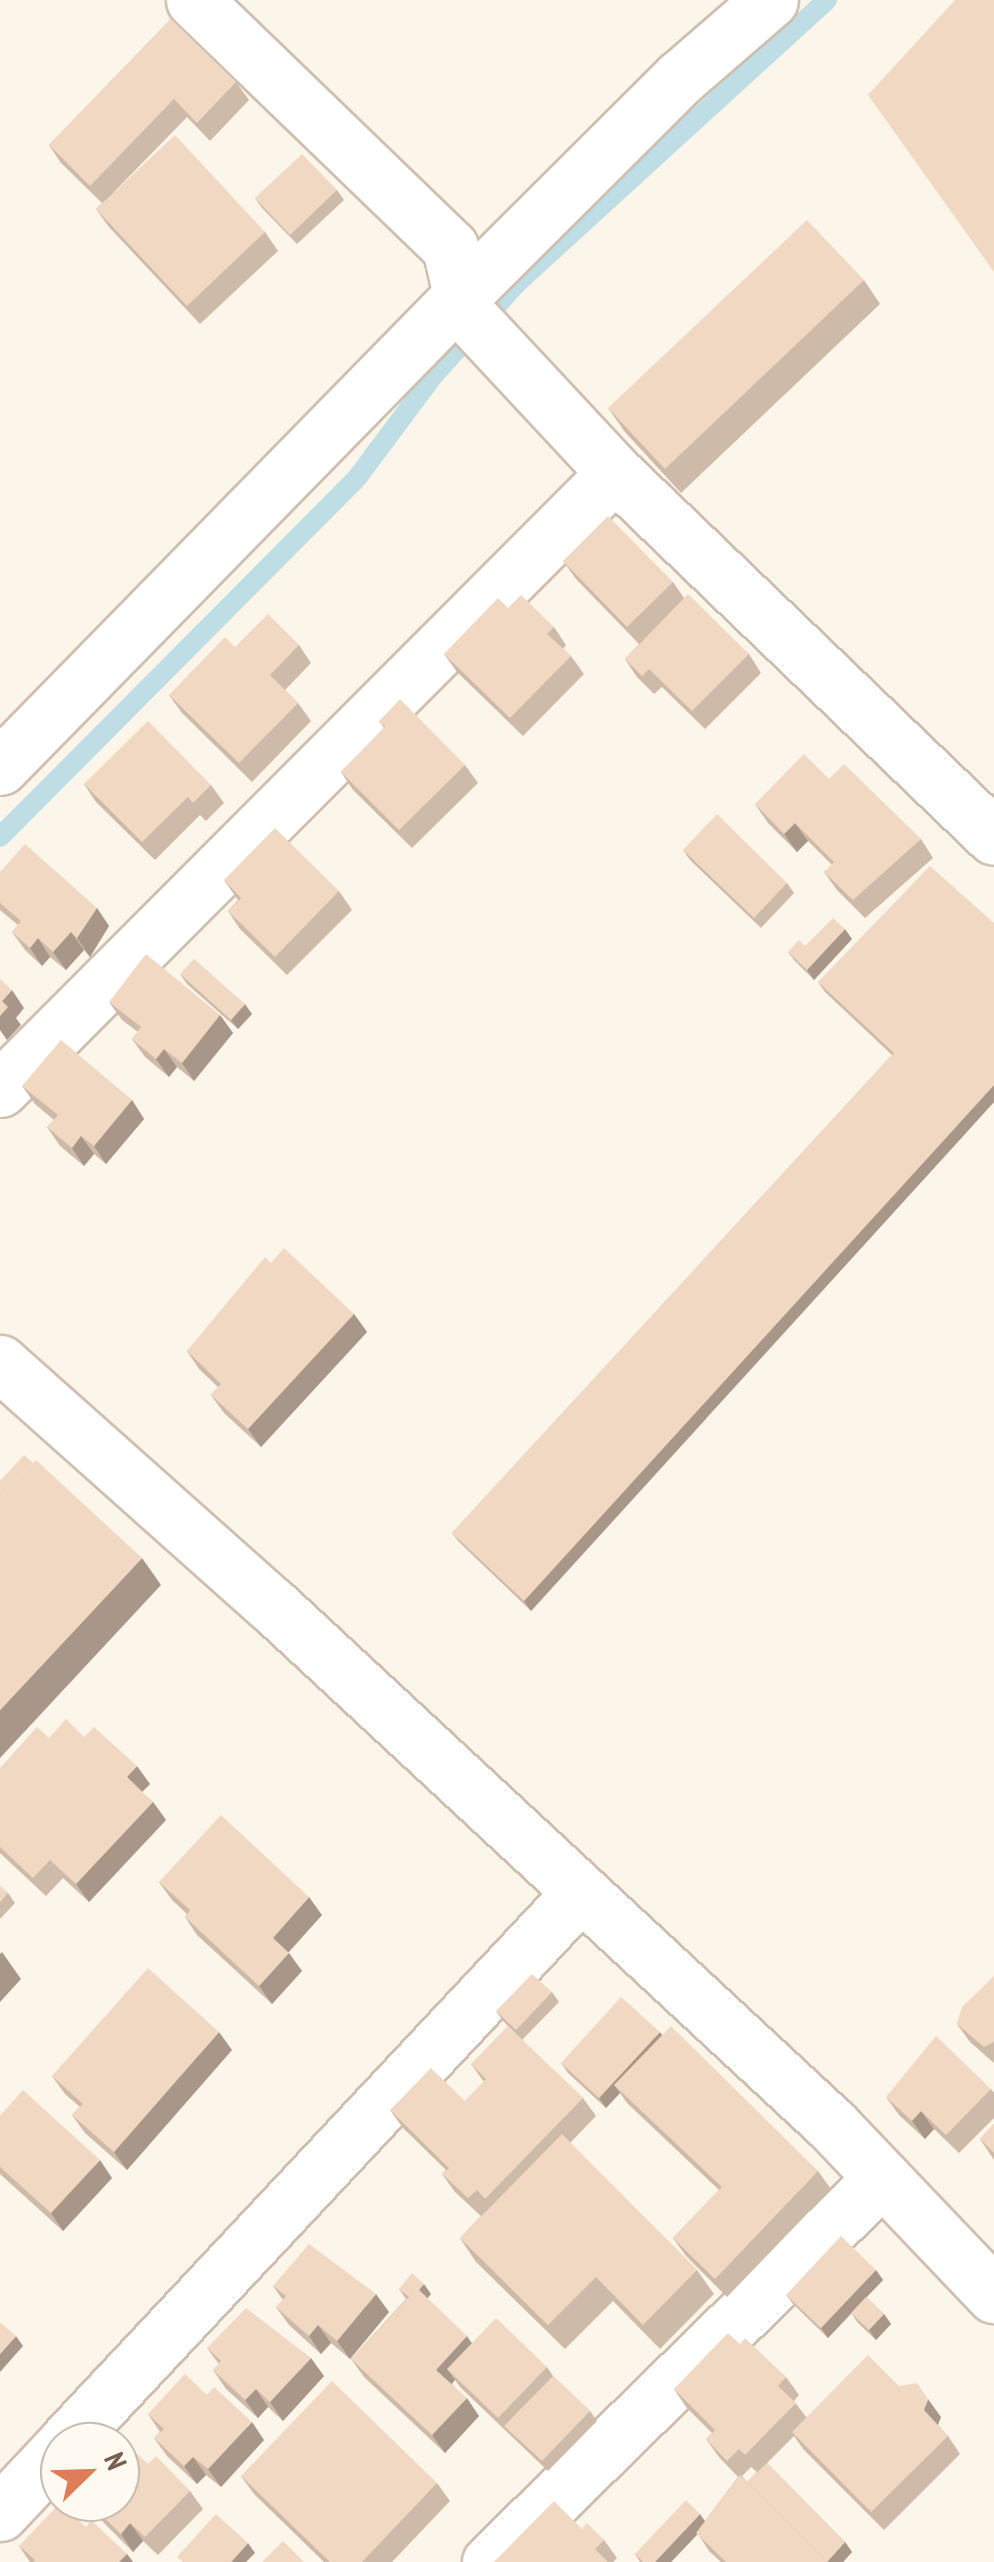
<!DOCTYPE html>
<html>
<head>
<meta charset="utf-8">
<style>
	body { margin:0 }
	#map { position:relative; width:994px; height:2562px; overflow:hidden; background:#fcf6ea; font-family:"PT Sans Narrow",sans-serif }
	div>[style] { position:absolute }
	.stream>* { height:20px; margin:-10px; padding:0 10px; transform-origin:10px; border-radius:10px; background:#bfdde5 }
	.roads { filter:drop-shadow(2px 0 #cebfb0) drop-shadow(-2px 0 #cebfb0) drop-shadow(0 2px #cebfb0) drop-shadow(0 -2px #cebfb0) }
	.street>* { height:55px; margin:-27.5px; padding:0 27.5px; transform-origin:27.5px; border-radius:27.5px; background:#fff }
	.secondary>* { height:55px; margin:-27.5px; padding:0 27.5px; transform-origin:27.5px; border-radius:27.5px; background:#fff }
	.wall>* { inset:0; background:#cebaa8 }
	.shaded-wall>* { inset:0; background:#a89788 }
	.building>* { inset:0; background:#f0d8c3 }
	span { translate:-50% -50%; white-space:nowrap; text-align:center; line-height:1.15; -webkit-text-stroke:10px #fefaf1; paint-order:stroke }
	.north { position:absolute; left:40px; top:2422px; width:100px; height:100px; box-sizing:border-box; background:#fefaf1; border:2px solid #c8bcb0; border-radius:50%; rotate:67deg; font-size:28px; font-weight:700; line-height:40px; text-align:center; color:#765f4e }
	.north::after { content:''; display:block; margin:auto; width:35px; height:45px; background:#de7d57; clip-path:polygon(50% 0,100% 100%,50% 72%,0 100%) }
</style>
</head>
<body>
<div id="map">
	<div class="stream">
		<i style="left:0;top:837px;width:506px;rotate:-45.16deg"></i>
		<i style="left:357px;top:478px;width:127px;rotate:-53.3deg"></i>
		<i style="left:433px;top:376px;width:124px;rotate:-47.9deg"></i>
		<i style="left:516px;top:284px;width:421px;rotate:-42.4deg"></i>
	</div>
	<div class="roads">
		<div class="street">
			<i style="left:194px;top:0;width:356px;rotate:44deg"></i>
			<i style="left:450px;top:247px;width:67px;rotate:77deg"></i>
			<i style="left:465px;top:312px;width:220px;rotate:47deg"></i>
			<i style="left:615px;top:473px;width:525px;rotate:43.84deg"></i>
			<i style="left:0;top:767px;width:659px;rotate:-45.61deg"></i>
			<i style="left:461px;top:296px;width:309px;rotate:-44.9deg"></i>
			<i style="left:680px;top:78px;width:119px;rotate:-40.9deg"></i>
			<i style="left:0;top:1089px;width:870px;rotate:-45.05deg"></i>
			<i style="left:66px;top:2442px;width:753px;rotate:-46.88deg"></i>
			<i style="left:0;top:2513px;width:88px;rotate:-46.8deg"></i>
			<i style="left:490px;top:2562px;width:549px;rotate:-44.41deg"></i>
		</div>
		<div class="secondary">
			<i style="left:0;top:1363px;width:364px;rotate:41.7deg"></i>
			<i style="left:272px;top:1605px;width:764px;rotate:42.88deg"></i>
			<i style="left:832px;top:2125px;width:235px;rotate:46.4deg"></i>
		</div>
	</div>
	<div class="wall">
		<i style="clip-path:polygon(171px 19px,236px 82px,249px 100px,210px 141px,187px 117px,114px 192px,265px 232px,278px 251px,200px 324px,109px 227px,96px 209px,102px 203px,61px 163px,49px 145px)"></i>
		<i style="clip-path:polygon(337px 190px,344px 200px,297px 244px,262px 208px,255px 198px)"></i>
		<i style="clip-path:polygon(864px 280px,880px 304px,681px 493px,625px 432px,608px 408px)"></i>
		<i style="clip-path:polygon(563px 561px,673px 582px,684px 598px,749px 654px,761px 673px,705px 729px,662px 687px,654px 694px,637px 677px,625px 659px,639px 644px,576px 579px)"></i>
		<i style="clip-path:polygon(508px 608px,554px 627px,566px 645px,563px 649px,571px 656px,584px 674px,523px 736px,457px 672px,444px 654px)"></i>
		<i style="clip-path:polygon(299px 645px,311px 663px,285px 690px,298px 703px,311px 721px,252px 782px,182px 713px,169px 695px,235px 647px)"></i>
		<i style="clip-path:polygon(379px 721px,465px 765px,478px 783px,412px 848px,353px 790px,341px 772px,384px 728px)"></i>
		<i style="clip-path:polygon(829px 779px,921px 839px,933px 858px,865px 918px,837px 890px,824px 872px,832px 865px,808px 841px,797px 852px,768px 823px,755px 804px)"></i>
		<i style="clip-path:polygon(84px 784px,211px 785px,224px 803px,206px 821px,200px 815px,155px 860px,96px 802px)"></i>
		<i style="clip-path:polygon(683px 850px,787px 883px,794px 893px,761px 928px,690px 860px)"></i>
		<i style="clip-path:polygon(0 872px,97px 908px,109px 926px,90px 957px,84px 950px,66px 970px,50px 957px,42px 966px,25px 950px,12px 932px,18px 925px,0 910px)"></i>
		<i style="clip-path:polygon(224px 880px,339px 891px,352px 910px,287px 975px,240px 929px,228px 911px,238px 900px)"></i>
		<i style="clip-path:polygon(994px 923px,994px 1102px,531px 1611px,459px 1542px,452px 1533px,892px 1055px,825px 992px,818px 982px)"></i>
		<i style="clip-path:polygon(852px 939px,814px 980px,795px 961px,788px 952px,805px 946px)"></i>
		<i style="clip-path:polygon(180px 974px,252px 1014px,238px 1029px,187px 984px)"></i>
		<i style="clip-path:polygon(109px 1002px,220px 1015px,233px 1033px,194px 1081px,177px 1067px,169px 1077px,145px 1057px,132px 1039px,138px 1032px,122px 1020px)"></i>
		<i style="clip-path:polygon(22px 1086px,132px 1100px,144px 1119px,106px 1164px,94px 1154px,84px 1166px,60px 1146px,47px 1127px,54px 1120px,35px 1104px)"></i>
		<i style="clip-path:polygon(271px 1263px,354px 1314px,367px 1332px,261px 1447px,224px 1413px,211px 1395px,218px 1387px,199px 1369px,187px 1351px)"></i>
		<i style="clip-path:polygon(84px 1737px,150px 1784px,142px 1792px,153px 1802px,166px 1820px,89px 1902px,63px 1878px,46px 1896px,0 1853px,0 1768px,49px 1738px)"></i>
		<i style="clip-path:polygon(159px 1882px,322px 1915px,288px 1953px,302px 1971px,272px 2004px,197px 1935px,185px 1917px,187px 1914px,172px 1900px)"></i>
		<i style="clip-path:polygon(0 1886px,8px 1893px,15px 1903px,0 1919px)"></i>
		<i style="clip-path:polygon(994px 1976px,994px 2063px,970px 2042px,957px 2024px)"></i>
		<i style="clip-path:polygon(552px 1992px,559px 2002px,522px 2040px,583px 2098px,596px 2116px,570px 2143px,697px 2270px,714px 2294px,660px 2349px,613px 2301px,565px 2349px,476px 2262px,460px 2238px,481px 2216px,455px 2192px,442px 2174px,446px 2170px,403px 2128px,390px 2110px,465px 2101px,484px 2082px,471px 2064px,520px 2038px,503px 2021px,496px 2011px)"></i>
		<i style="clip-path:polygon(662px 2035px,818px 2171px,831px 2189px,727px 2297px,686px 2256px,673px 2238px,719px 2190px,627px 2103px,620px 2093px,606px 2108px,568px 2073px,561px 2063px)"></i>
		<i style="clip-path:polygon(232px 2050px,127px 2170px,85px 2133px,72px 2115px,80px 2107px,65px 2094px,52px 2076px)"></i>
		<i style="clip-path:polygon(991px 2089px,994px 2093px,994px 2118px,959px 2153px,934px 2129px,925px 2139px,899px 2115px,886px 2097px)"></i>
		<i style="clip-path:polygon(0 2116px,112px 2178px,63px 2231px,0 2174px)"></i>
		<i style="clip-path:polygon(994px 2124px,994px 2160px,980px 2139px)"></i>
		<i style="clip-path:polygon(876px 2270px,883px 2280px,866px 2297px,884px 2314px,891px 2324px,876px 2340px,858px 2323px,851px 2313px,828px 2338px,793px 2304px,786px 2295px)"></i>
		<i style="clip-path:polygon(273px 2286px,389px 2312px,350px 2359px,331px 2343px,321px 2354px,289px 2325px,276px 2307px,283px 2300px)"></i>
		<i style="clip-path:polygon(399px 2289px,431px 2294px,427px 2298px,472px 2343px,547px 2367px,553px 2376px,590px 2411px,597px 2421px,548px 2471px,460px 2387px,455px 2380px,452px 2384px,479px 2416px,445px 2453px,364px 2377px,351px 2359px,406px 2299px)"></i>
		<i style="clip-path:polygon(evenodd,740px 2344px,786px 2377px,799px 2395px,794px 2401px,806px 2417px,899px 2386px,941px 2417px,938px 2425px,948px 2436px,960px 2454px,884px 2530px,804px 2450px,794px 2436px,767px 2463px,845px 2542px,852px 2552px,843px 2562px,721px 2562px,709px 2551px,698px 2534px,671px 2562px,640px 2562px,635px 2554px,705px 2521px,738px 2477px,719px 2457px,706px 2439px,712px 2433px,686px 2407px,674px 2389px,740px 2344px,751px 2467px,757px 2472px,747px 2482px,742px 2476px,751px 2467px)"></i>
		<i style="clip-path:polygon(207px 2348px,324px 2376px,283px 2421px,268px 2407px,258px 2418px,226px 2389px,213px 2370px,219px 2364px)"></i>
		<i style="clip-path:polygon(207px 2395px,264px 2440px,221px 2487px,206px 2475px,197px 2484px,167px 2456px,154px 2438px,160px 2432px,148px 2414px)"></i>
		<i style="clip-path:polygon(148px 2464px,190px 2491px,203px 2509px,158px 2555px,143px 2541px,133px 2552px,101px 2520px,88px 2502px)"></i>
		<i style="clip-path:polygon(241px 2476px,437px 2483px,450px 2501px,392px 2562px,324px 2562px,254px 2494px)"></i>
		<i style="clip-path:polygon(86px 2527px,127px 2554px,133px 2562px,30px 2562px,19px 2546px)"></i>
		<i style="clip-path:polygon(582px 2529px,604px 2540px,617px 2558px,613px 2562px,494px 2562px)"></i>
	</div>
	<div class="shaded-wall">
		<i style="clip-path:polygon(795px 823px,808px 841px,797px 852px,784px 834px)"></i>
		<i style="clip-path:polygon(97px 908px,109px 926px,90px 957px,77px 938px)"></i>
		<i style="clip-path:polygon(845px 929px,852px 939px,814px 980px,807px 970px)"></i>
		<i style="clip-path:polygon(71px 932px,84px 950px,66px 970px,53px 952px)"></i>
		<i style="clip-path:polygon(38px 938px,50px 957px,42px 966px,30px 948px)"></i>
		<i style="clip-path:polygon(12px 990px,24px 1008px,16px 1018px,21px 1025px,7px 1040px,0 1030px,0 1016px,2px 1001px)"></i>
		<i style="clip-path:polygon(245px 1004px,252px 1014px,238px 1029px,231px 1020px)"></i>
		<i style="clip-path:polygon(220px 1015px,233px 1033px,194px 1081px,182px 1063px)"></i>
		<i style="clip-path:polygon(164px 1049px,177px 1067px,169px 1077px,156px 1059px)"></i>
		<i style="clip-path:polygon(994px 1085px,994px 1102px,531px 1611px,524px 1601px)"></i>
		<i style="clip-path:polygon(132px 1100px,144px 1119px,106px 1164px,94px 1146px)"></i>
		<i style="clip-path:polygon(81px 1136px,94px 1154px,84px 1166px,72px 1148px)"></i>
		<i style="clip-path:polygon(354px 1314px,367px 1332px,261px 1447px,248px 1429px)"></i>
		<i style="clip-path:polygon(142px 1558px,161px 1585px,0 1758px,0 1710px)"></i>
		<i style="clip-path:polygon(137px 1766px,150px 1784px,139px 1795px,127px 1777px)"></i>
		<i style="clip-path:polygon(153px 1802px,166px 1820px,89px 1902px,76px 1884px)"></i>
		<i style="clip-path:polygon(309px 1897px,322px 1915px,285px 1956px,273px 1938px)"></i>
		<i style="clip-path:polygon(2px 1952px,21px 1979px,0 2002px,0 1954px)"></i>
		<i style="clip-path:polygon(289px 1953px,302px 1971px,272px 2004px,259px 1986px)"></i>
		<i style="clip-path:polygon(219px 2032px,232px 2050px,127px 2170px,114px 2152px)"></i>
		<i style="clip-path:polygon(660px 2032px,667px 2042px,614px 2085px,620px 2093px,606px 2108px,599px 2098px)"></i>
		<i style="clip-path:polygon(921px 2111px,934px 2129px,925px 2139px,912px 2121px)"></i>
		<i style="clip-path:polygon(100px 2160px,112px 2178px,63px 2231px,51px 2213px)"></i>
		<i style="clip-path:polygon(876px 2270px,883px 2280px,828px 2338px,821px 2328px)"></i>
		<i style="clip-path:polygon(424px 2284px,431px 2294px,418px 2309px,411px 2299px)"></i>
		<i style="clip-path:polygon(376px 2294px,389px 2312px,350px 2359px,337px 2341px)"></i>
		<i style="clip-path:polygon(884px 2314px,891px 2324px,876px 2340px,869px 2330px)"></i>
		<i style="clip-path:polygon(318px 2325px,331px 2343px,321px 2354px,309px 2336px)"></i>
		<i style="clip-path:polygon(16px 2336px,23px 2346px,0 2372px,0 2354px)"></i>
		<i style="clip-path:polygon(467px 2336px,479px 2354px,447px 2369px,455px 2380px,448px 2388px,436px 2370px)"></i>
		<i style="clip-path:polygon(311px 2358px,324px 2376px,283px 2421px,270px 2402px)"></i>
		<i style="clip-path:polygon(256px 2389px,268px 2407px,258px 2418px,245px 2400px)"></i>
		<i style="clip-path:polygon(467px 2398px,479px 2416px,445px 2453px,432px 2435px)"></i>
		<i style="clip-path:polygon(928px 2399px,941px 2417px,936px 2429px,924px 2410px)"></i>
		<i style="clip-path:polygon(252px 2422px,264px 2440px,221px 2487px,208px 2469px)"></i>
		<i style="clip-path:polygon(193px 2457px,206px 2475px,197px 2484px,184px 2466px)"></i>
		<i style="clip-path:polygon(700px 2514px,707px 2524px,671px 2562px,655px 2562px)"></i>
		<i style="clip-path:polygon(130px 2523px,143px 2541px,133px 2552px,121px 2534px)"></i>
		<i style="clip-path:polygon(845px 2542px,852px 2552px,843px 2562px,827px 2562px)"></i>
		<i style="clip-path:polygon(248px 2543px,255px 2553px,246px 2562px,231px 2562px)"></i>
		<i style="clip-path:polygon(127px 2554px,133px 2562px,119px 2562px)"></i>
	</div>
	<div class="building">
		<i style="clip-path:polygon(955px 0,994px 0,994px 272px,868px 95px)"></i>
		<i style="clip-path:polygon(171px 19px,236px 82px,197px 123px,174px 99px,90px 186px,49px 145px)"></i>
		<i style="clip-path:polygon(175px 135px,265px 232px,187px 306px,96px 209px)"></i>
		<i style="clip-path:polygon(302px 154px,337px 190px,290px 235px,255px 198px)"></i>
		<i style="clip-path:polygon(807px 220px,864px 280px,665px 469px,608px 408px)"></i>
		<i style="clip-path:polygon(608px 516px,673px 582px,627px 627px,563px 561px)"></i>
		<i style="clip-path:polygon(688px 594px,749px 654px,692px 711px,649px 669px,642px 676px,625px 659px)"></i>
		<i style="clip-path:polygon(521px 595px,554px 627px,547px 634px,571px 656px,510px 718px,444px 654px,498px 598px,508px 608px)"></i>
		<i style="clip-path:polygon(268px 614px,299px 645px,270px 675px,298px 703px,239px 763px,169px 695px,225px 637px,235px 647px)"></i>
		<i style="clip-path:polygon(400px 699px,465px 765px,399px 830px,341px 772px,385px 727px,379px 721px)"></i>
		<i style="clip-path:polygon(148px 721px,211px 785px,193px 803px,188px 797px,142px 842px,84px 784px)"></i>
		<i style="clip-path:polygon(804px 754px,829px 779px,844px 764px,921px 839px,853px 900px,824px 872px,834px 862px,795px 823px,784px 834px,755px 804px)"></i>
		<i style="clip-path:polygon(717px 814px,787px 883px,754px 918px,683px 850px)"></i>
		<i style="clip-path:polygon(275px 828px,339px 891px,275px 957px,228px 911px,241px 898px,224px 880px)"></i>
		<i style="clip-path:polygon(25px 844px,97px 908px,77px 938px,71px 932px,53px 952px,38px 938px,30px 948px,12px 932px,21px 921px,0 903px,0 872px)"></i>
		<i style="clip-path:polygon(930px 866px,994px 923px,994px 1085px,524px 1601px,452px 1533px,894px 1053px,818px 982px)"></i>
		<i style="clip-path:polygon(833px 918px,845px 929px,807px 970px,788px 952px,799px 940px,805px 946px)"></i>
		<i style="clip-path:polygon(146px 954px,220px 1015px,182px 1063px,164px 1049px,156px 1059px,132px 1039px,141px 1027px,109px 1002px)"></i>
		<i style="clip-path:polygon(194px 959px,245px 1004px,231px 1020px,180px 974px)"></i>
		<i style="clip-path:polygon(0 979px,12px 990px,2px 1001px,8px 1007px,0 1016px)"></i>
		<i style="clip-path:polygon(61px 1040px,132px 1100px,94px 1146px,81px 1136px,72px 1148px,47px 1127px,58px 1115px,22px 1086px)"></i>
		<i style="clip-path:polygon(284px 1248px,354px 1314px,248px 1429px,211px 1395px,221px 1384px,187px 1351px,265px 1257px,271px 1263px)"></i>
		<i style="clip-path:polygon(24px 1455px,33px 1463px,0 1498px,0 1481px)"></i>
		<i style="clip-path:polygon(36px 1460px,142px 1558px,0 1710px,0 1498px)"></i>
		<i style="clip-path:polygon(66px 1719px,84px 1737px,94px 1727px,137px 1766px,127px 1777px,153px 1802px,76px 1884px,50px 1860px,33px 1878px,0 1847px,0 1768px,37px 1727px,49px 1738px)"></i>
		<i style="clip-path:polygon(221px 1815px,309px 1897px,273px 1938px,289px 1953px,259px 1986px,185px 1917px,190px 1910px,159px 1882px)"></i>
		<i style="clip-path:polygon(0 1886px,8px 1893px,0 1902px)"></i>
		<i style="clip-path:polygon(148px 1968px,219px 2032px,114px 2152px,72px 2115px,83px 2104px,52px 2076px)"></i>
		<i style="clip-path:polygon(532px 1974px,552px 1992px,516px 2030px,496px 2011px)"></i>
		<i style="clip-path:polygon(994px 1976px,994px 2042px,984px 2047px,957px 2024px,962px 2007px)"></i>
		<i style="clip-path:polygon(621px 1997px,660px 2032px,599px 2098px,561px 2063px)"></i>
		<i style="clip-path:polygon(508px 2026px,583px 2098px,485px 2199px,477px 2190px,468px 2198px,442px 2174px,449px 2168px,390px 2110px,431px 2068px,465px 2101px,486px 2079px,471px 2064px)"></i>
		<i style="clip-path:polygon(671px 2026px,818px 2171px,715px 2279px,673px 2238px,722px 2187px,614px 2085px)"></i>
		<i style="clip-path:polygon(936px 2036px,991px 2089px,946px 2135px,921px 2111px,912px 2121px,886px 2097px)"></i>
		<i style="clip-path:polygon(23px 2090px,100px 2160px,51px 2213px,0 2167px,0 2116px)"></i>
		<i style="clip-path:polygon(994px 2124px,994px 2153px,980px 2139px)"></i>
		<i style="clip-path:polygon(562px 2134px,697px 2270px,643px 2325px,596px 2277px,548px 2325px,460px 2238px)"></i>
		<i style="clip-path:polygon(841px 2236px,876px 2270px,821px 2328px,786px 2295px)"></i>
		<i style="clip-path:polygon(309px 2244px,376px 2294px,337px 2341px,318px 2325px,309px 2336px,276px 2307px,286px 2296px,273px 2286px)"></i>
		<i style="clip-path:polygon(412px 2273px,424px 2284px,419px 2290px,417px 2288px,409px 2297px,399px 2289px)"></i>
		<i style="clip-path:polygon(417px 2288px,467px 2336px,436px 2370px,467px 2398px,432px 2435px,351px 2359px)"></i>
		<i style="clip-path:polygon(866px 2297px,884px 2314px,869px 2330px,851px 2313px)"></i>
		<i style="clip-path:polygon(246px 2308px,311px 2358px,270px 2402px,256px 2389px,245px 2400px,213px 2370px,221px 2361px,207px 2348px)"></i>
		<i style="clip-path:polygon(496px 2318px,547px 2367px,498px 2418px,447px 2369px)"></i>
		<i style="clip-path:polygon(0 2322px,16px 2336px,0 2354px)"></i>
		<i style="clip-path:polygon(728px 2333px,740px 2344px,745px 2338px,786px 2377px,778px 2386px,796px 2403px,745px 2455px,739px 2449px,727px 2461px,706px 2439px,715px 2430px,674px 2389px)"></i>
		<i style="clip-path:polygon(868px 2355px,899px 2386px,917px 2383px,928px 2399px,924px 2410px,948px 2436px,871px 2512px,792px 2432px)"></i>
		<i style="clip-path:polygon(185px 2374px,207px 2395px,214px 2387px,252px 2422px,208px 2469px,193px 2457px,184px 2466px,154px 2438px,164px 2429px,148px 2414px)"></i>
		<i style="clip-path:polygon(553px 2376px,590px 2411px,542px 2461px,504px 2426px)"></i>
		<i style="clip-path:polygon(332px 2381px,437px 2483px,362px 2562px,330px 2562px,241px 2476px)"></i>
		<i style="clip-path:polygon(123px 2441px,148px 2464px,156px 2456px,190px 2491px,145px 2537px,130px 2523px,121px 2534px,88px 2502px,120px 2502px,120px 2445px)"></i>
		<i style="clip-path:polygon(767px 2463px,845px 2542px,827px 2562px,747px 2482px)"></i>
		<i style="clip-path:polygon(740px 2475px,827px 2562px,726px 2562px,696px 2533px)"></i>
		<i style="clip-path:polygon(686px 2500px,700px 2514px,655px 2562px,643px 2562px,635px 2554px)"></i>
		<i style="clip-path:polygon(554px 2501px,582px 2529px,587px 2523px,604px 2540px,595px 2549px,608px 2562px,494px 2562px)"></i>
		<i style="clip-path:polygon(60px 2503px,86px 2527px,91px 2520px,127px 2554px,119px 2562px,33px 2562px,35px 2560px,19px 2546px)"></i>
		<i style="clip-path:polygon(216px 2514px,248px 2543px,231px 2562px,183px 2562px,177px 2557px)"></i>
		<i style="clip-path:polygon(283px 2541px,304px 2562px,262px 2562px)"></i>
	</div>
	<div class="north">N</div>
</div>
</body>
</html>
